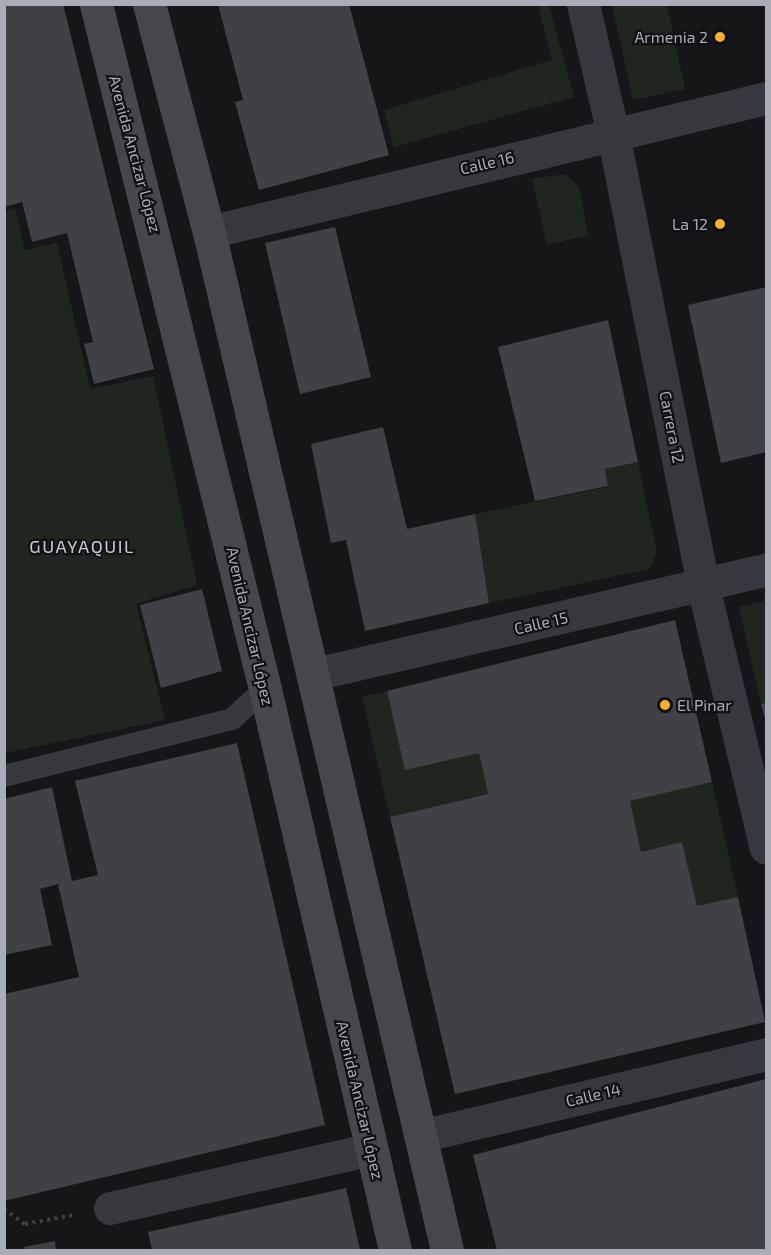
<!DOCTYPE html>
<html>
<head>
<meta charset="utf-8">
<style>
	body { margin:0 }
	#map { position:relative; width:771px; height:1255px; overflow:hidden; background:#161618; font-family:"Exo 2",sans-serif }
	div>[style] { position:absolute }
	.green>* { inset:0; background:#1e261f }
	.building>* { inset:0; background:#404145 }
	.path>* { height:4px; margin-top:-2px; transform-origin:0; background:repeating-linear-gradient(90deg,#3d3f44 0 3px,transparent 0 7.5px) }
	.service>* { height:22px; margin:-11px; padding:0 11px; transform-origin:11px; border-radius:11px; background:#37383d }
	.minor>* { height:33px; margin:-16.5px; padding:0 16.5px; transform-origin:16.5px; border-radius:16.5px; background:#37383d }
	.secondary>* { height:33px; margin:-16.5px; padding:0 16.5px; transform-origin:16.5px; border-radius:16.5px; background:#45474d }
	.dots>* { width:16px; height:16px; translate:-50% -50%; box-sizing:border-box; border:3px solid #111113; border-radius:50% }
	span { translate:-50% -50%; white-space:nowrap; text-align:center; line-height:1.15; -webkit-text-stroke:4.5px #111113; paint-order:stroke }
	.poi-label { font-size:16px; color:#a8adb8 }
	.right { translate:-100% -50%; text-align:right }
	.left { translate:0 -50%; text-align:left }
	.street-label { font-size:16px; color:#a8adb8 }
	.neighbourhood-label { font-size:18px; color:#c9ccd4; letter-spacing:1.5px }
	.frame { position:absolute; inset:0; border:6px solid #a8adb8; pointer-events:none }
</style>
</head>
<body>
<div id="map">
	<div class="green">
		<i style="clip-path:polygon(538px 5px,549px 5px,574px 97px,394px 147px,384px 110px,552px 60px)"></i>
		<i style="clip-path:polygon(612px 5px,667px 5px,685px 89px,633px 100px)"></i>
		<i style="clip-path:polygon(565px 174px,579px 187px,588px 235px,547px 245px,532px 179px)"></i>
		<i style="clip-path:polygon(15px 208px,25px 250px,57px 243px,90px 389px,153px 376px,197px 585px,136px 604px,165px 720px,5px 753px,4px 211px)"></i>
		<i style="clip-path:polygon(638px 462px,657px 553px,649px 569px,489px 603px,475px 514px,608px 487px,605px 469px)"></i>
		<i style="clip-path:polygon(766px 600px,766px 703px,761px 704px,739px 607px)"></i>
		<i style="clip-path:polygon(387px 691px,479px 753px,488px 794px,390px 817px,362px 697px)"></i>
		<i style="clip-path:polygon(712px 782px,738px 897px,697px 906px,682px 842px,641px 852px,630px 801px)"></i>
	</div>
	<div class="building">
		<i style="clip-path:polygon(4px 4px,63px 4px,154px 369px,94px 384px,84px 344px,93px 342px,67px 233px,32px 242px,22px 202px,4px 207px)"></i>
		<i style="clip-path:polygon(218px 4px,349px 4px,389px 155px,259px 190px,235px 102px,243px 100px)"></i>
		<i style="clip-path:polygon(335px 227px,371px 377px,300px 394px,265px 243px)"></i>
		<i style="clip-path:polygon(766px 287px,766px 452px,721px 463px,688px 305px)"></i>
		<i style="clip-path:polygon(608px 320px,638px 462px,605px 469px,608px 486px,535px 501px,498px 347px)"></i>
		<i style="clip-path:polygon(383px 427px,407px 529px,475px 514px,489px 603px,365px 631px,346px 540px,331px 543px,311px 444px)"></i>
		<i style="clip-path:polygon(202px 589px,222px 671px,161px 688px,140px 605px)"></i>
		<i style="clip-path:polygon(675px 620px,712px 782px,630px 801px,641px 852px,682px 842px,697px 906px,738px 897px,765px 1022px,455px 1094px,390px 817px,488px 794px,479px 753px,405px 770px,387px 691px)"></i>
		<i style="clip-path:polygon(766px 703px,766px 722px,761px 704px)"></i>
		<i style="clip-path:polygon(237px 743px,325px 1125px,4px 1201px,4px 994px,79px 977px,58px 884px,40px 889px,52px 945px,4px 955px,4px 799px,52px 787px,72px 881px,98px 875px,75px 781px)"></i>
		<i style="clip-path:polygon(766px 1079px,766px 1250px,497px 1250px,473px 1155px)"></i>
		<i style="clip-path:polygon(346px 1188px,360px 1250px,152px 1250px,148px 1232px)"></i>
		<i style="clip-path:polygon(55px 1241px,56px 1250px,25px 1250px,24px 1247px)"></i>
	</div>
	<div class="path">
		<i style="left:4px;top:1209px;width:26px;rotate:36deg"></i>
		<i style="left:25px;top:1224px;width:50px;rotate:-10.4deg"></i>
	</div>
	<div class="service">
		<i style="left:4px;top:776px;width:235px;rotate:-14deg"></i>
		<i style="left:232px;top:719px;width:45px;rotate:-42.3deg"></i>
	</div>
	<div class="minor">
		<i style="left:583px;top:4px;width:133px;rotate:77deg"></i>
		<i style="left:613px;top:134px;width:461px;rotate:78.7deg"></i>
		<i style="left:703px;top:586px;width:269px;rotate:76.5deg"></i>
		<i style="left:209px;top:232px;width:573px;rotate:-13.53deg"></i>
		<i style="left:314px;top:674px;width:464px;rotate:-13deg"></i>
		<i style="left:420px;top:1136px;width:356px;rotate:-13.3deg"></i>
		<i style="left:110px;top:1208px;width:268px;rotate:-12.7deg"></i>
	</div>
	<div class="secondary">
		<i style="left:96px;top:4px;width:706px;rotate:76.14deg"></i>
		<i style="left:265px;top:689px;width:576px;rotate:76.95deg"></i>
		<i style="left:149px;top:4px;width:236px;rotate:75.3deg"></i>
		<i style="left:209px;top:232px;width:1045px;rotate:76.84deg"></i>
	</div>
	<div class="dots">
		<i style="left:720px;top:37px;background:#f2b134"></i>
		<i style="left:720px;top:224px;background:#f2b134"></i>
		<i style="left:665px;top:705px;background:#f2b134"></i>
	</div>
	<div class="poi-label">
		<span class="right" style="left:708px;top:37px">Armenia 2</span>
		<span class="right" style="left:708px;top:224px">La 12</span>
		<span class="left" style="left:677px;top:705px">El Pinar</span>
	</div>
	<div class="street-label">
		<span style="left:135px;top:154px;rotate:75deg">Avenida Ancizar López</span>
		<span style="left:487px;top:163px;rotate:-13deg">Calle 16</span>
		<span style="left:672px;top:427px;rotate:79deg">Carrera 12</span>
		<span style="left:541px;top:623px;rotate:-13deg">Calle 15</span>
		<span style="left:250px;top:626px;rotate:77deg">Avenida Ancizar López</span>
		<span style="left:593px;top:1095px;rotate:-13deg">Calle 14</span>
		<span style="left:360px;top:1100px;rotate:77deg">Avenida Ancizar López</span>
	</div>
	<div class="neighbourhood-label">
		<span style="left:82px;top:546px">GUAYAQUIL</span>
	</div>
	<div class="frame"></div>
</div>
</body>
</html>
